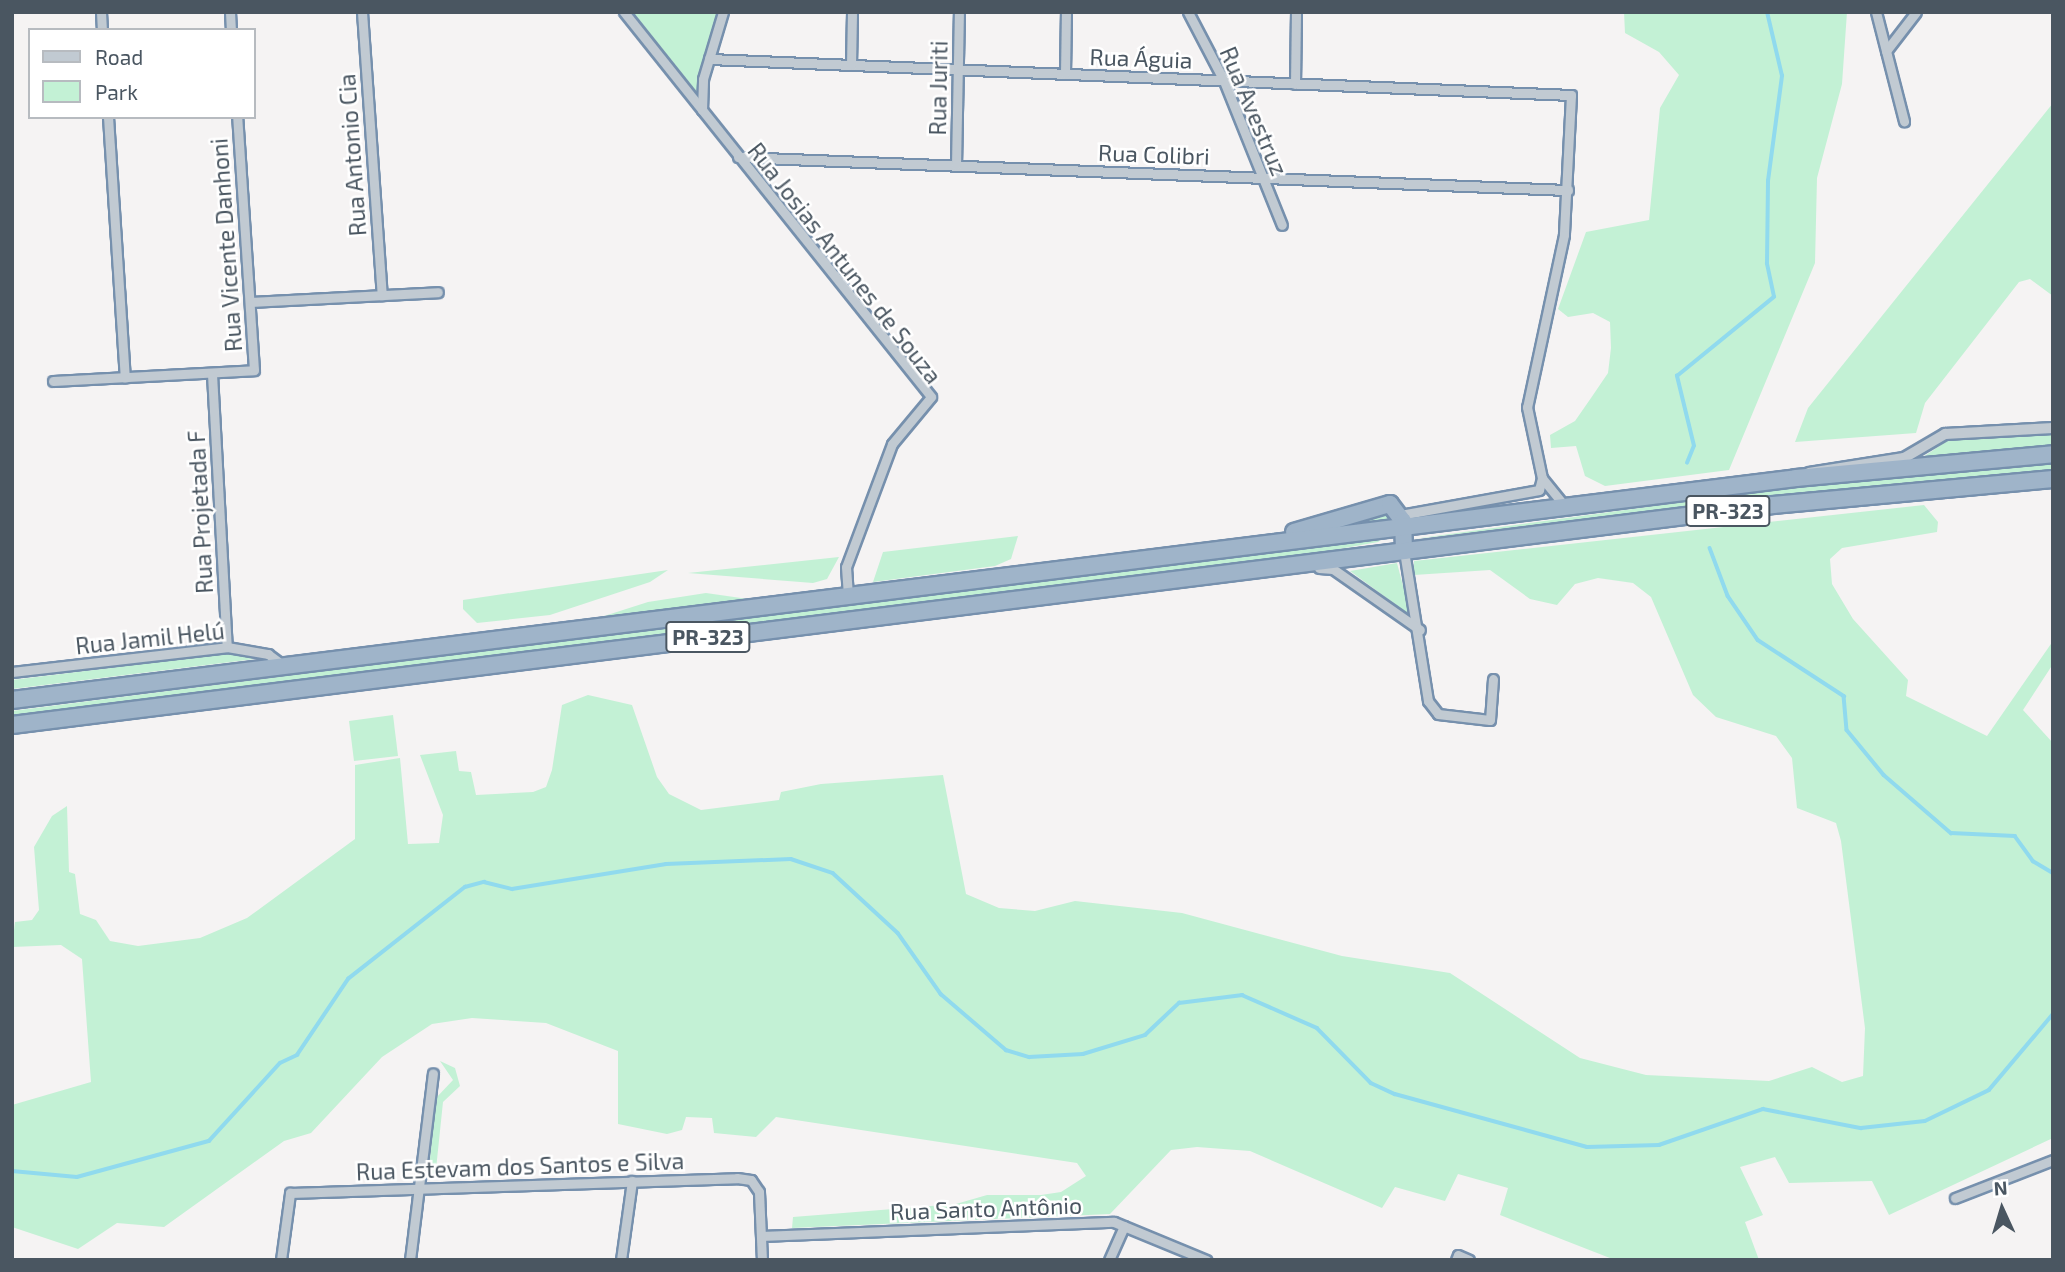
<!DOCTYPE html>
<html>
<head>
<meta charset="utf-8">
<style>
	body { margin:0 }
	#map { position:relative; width:2065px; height:1272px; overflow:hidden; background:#f5f3f3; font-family:"Exo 2",sans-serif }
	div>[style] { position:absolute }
	.green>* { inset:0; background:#c3f1d5 }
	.stream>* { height:3.5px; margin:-1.75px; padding:0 1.75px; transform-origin:1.75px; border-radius:1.75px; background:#90daee }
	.roads { filter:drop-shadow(2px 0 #7690ad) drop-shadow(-2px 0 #7690ad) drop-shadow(0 2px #7690ad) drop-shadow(0 -2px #7690ad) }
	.minor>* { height:9px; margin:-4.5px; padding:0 4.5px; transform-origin:4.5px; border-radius:4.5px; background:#c1cad2 }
	.tertiary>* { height:10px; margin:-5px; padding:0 5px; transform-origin:5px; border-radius:5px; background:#c1cad2 }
	.trunk>* { height:16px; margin:-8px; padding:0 8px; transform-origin:8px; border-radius:8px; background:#9fb4c9 }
	span { translate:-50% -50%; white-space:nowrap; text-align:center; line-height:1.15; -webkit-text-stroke:5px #fff; paint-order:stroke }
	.shield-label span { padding:2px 5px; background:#fff; border:2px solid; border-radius:5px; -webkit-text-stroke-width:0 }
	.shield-label { font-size:21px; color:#4a5661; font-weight:700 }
	.street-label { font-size:23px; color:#4a5661 }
	.frame { position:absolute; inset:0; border:14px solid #4a5661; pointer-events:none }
	.legend { position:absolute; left:28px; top:28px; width:228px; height:91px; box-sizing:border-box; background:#fff; border:2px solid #b7bbc0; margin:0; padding:9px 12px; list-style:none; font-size:21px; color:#4a5661 }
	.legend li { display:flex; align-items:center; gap:14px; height:35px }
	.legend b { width:35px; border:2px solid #b7bbc0 }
	.north { position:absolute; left:1967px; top:1174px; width:70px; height:70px; -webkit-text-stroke:5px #fff; paint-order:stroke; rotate:356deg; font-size:19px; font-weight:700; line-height:28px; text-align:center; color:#4a5661 }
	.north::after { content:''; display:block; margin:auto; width:24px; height:32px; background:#4a5661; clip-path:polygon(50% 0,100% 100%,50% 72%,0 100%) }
</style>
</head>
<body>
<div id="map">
	<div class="green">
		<i style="clip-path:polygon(629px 12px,719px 12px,697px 98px)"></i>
		<i style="clip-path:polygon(1624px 12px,1847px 12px,1842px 84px,1817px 178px,1815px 263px,1729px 470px,1605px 486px,1585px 476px,1576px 446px,1551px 448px,1550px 435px,1575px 421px,1591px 398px,1608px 373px,1611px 348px,1610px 322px,1593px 313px,1568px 317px,1558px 309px,1586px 232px,1649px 220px,1660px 108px,1679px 75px,1659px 52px,1625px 33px)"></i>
		<i style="clip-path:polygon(2053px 103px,2053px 296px,2030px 279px,2019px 282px,1925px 403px,1916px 433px,1795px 442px,1808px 408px)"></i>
		<i style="clip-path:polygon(2053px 434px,2053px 449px,1923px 457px,1950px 439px)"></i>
		<i style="clip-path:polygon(2053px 461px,2053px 473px,1413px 539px,1852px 479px)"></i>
		<i style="clip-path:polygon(1924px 505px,1938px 522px,1937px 532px,1842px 548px,1830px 559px,1832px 584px,1853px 619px,1908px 680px,1906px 696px,1987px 736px,2053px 641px,2053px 664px,2023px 710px,2053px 743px,2053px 1138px,1889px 1215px,1872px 1181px,1789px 1183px,1775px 1157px,1740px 1167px,1763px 1215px,1745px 1222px,1759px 1260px,1615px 1260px,1500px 1215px,1508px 1188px,1458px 1174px,1445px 1201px,1395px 1187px,1382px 1208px,1250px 1151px,1197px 1147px,1171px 1150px,1110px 1214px,792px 1228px,793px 1217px,956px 1204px,987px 1195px,1041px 1195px,1061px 1192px,1086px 1176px,1077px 1163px,776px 1117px,756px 1137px,714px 1133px,712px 1118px,686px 1117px,682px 1130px,667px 1134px,618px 1124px,618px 1051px,546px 1023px,472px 1018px,432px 1024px,382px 1057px,311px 1133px,284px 1141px,164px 1227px,117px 1223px,78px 1249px,12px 1227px,12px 1105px,91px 1082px,82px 959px,61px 945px,12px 947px,15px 922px,32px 920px,39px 910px,34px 847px,52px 816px,67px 806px,69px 872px,75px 874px,80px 914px,96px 920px,110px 941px,138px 946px,200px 938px,247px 918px,355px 839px,355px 765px,400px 758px,408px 844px,439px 843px,443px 815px,420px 755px,456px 751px,459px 771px,471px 772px,476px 795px,533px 792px,546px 787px,552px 770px,562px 705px,588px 695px,632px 705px,657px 777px,669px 794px,701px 810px,779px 800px,781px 792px,821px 784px,943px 775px,966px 894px,999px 908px,1035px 911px,1075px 901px,1182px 913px,1342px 956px,1450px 973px,1580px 1058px,1646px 1075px,1769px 1081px,1812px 1067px,1842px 1082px,1863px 1076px,1865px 1028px,1841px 841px,1836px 823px,1797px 808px,1792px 758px,1776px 736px,1716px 717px,1693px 695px,1651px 597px,1633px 583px,1598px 578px,1575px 584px,1557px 605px,1530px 599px,1490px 570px,1414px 575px,1414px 561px)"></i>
		<i style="clip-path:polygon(1385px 510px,1396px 521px,1318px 532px)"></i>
		<i style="clip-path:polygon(1387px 535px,1378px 542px,1196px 575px,12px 721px,12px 711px)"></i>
		<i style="clip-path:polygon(1018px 536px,1011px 559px,995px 566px,873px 582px,883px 552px)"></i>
		<i style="clip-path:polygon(839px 557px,827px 579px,813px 583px,688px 573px)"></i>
		<i style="clip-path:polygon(1397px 563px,1411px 616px,1350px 571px)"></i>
		<i style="clip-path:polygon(668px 570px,650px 582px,550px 615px,477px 623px,463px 609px,463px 600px)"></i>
		<i style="clip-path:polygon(706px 593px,748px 599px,598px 618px,648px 602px)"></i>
		<i style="clip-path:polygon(240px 652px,255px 659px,12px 689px,12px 680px)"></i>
		<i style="clip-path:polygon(393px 715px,398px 756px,354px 761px,349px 721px)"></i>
		<i style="clip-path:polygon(440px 1061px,455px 1068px,460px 1086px,443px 1102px,435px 1179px,428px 1178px,436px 1098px,453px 1080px)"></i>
	</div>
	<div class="stream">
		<i style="left:1687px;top:463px;width:18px;rotate:-68deg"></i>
		<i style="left:1694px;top:446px;width:72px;rotate:-103.7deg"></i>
		<i style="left:1677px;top:376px;width:125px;rotate:-39.2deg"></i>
		<i style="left:1774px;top:297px;width:34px;rotate:-102deg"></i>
		<i style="left:1767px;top:264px;width:83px;rotate:-89.3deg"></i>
		<i style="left:1768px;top:181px;width:106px;rotate:-82.4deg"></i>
		<i style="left:1782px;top:76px;width:66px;rotate:-103.2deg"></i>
		<i style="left:1710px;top:548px;width:51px;rotate:69.4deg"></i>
		<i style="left:1728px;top:596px;width:53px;rotate:55.7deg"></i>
		<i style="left:1758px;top:640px;width:103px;rotate:33.1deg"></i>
		<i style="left:1844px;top:696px;width:34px;rotate:85deg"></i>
		<i style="left:1847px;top:730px;width:58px;rotate:50.6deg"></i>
		<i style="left:1884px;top:775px;width:89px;rotate:40.9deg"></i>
		<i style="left:1951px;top:833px;width:64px;rotate:2.7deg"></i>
		<i style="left:2015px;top:836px;width:31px;rotate:54deg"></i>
		<i style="left:2033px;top:861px;width:23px;rotate:31deg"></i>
		<i style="left:12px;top:1171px;width:65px;rotate:5.3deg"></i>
		<i style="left:77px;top:1177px;width:137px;rotate:-15.3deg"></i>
		<i style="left:209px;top:1141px;width:105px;rotate:-47.7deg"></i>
		<i style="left:280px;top:1063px;width:19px;rotate:-25deg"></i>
		<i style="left:297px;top:1055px;width:92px;rotate:-56.1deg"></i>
		<i style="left:348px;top:979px;width:149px;rotate:-38.2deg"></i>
		<i style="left:465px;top:887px;width:20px;rotate:-15deg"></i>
		<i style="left:484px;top:882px;width:29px;rotate:14deg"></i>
		<i style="left:512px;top:889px;width:156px;rotate:-9.2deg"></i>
		<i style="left:666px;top:864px;width:125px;rotate:-2.3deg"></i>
		<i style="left:791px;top:859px;width:44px;rotate:18.4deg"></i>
		<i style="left:833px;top:873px;width:88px;rotate:42.7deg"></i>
		<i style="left:898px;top:933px;width:75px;rotate:54.8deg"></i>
		<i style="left:941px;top:994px;width:86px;rotate:40.7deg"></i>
		<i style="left:1006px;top:1050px;width:24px;rotate:17deg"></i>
		<i style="left:1029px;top:1057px;width:54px;rotate:-3.2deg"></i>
		<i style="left:1083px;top:1054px;width:65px;rotate:-17deg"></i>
		<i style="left:1145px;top:1035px;width:47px;rotate:-43.3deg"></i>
		<i style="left:1179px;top:1003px;width:64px;rotate:-7.2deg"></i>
		<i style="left:1242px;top:995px;width:82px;rotate:23.7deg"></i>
		<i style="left:1317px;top:1028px;width:77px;rotate:45.5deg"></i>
		<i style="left:1371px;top:1083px;width:26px;rotate:25deg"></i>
		<i style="left:1395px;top:1094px;width:199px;rotate:15.4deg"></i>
		<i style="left:1587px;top:1147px;width:72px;rotate:-1.6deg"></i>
		<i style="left:1659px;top:1145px;width:110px;rotate:-19.1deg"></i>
		<i style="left:1763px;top:1109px;width:100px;rotate:11deg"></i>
		<i style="left:1861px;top:1128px;width:64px;rotate:-6.2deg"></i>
		<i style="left:1925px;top:1121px;width:71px;rotate:-25.8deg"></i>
		<i style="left:1989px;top:1090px;width:99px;rotate:-49.9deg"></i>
	</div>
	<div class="roads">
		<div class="minor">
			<i style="left:101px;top:12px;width:18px;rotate:87deg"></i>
			<i style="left:230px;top:12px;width:18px;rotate:87deg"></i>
			<i style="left:362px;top:12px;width:284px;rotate:86deg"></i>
			<i style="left:624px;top:12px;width:492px;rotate:51.4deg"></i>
			<i style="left:931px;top:397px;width:61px;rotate:129.7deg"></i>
			<i style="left:892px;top:444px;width:131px;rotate:110.5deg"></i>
			<i style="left:846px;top:567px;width:29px;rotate:86deg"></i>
			<i style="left:1188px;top:12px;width:78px;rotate:62.4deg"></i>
			<i style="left:1224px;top:81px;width:155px;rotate:68.1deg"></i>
			<i style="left:1876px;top:12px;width:113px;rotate:75.6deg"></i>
			<i style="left:1886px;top:51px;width:49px;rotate:-52.4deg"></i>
			<i style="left:709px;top:59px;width:863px;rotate:2.39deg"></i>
			<i style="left:1571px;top:95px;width:140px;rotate:92.9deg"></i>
			<i style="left:1564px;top:235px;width:176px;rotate:102.1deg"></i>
			<i style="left:1527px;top:407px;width:73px;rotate:78.1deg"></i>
			<i style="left:1542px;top:478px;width:12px;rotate:104deg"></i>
			<i style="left:1539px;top:490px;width:141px;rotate:169.8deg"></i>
			<i style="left:851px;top:65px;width:53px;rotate:-88.9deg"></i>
			<i style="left:1065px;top:74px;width:62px;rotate:-89.1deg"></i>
			<i style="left:1295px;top:84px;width:72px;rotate:-89.2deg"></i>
			<i style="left:702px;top:110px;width:31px;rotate:-88deg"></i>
			<i style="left:703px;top:79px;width:70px;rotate:-73.4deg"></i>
			<i style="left:108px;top:117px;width:261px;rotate:86.3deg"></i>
			<i style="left:738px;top:157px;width:831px;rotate:2.28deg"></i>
			<i style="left:956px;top:165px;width:153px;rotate:-88.9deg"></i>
			<i style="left:250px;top:302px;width:188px;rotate:-3deg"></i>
			<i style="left:212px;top:374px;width:273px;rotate:86.9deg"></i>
			<i style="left:53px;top:381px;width:201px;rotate:-3.1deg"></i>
			<i style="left:254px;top:370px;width:254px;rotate:-93.8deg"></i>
			<i style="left:1542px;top:478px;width:36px;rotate:51deg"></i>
			<i style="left:1404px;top:551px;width:152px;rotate:80.9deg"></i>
			<i style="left:1428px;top:701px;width:16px;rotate:52deg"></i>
			<i style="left:1438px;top:714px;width:52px;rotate:6.6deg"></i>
			<i style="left:1490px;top:720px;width:41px;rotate:-85.8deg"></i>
			<i style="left:1319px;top:568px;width:14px;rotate:4deg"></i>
			<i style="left:1333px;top:569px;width:106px;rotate:35deg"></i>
			<i style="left:12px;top:672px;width:216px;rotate:-6.6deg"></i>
			<i style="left:227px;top:647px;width:42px;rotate:9.7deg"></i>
			<i style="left:268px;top:654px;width:21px;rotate:37deg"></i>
			<i style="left:1955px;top:1198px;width:105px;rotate:-21.2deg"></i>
			<i style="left:761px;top:1236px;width:353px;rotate:-2.3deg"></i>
			<i style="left:1114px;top:1222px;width:100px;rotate:22.4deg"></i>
			<i style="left:281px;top:1260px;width:68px;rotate:-82.3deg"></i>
			<i style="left:290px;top:1193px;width:447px;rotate:-1.9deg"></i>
			<i style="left:737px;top:1178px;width:14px;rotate:8deg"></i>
			<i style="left:751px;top:1180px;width:14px;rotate:56deg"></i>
			<i style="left:759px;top:1192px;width:68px;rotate:87.5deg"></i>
			<i style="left:410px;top:1260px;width:188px;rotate:-83deg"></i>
			<i style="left:621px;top:1260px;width:80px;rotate:-82.1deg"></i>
			<i style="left:1109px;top:1260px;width:37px;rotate:-66deg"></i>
			<i style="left:1456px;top:1260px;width:5px;rotate:-68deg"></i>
			<i style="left:1458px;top:1255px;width:12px;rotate:24deg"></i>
		</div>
		<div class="tertiary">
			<i style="left:1809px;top:473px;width:96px;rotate:-9deg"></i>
			<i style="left:1904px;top:458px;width:48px;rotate:-30.3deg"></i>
			<i style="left:1945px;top:434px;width:108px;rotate:-3.2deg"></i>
		</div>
		<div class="trunk">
			<i style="left:1294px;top:532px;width:100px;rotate:-16.3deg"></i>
			<i style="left:1390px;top:504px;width:21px;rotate:53deg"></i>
			<i style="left:1403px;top:521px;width:30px;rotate:88deg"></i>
			<i style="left:12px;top:700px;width:1798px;rotate:-7.09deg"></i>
			<i style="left:1796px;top:478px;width:258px;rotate:-5.3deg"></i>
			<i style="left:12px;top:725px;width:1775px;rotate:-7.12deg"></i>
			<i style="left:1773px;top:505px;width:281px;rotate:-5.3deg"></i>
		</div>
	</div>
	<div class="shield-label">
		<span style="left:1728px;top:511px">PR-323</span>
		<span style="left:708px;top:637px">PR-323</span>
	</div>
	<div class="street-label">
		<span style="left:1141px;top:58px;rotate:2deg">Rua Águia</span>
		<span style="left:938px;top:88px;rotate:-89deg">Rua Juriti</span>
		<span style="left:1254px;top:111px;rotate:67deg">Rua Avestruz</span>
		<span style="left:1154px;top:154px;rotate:2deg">Rua Colibri</span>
		<span style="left:352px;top:155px;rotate:-94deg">Rua Antonio Cia</span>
		<span style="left:226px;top:245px;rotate:-94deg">Rua Vicente Danhoni</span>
		<span style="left:845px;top:263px;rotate:52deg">Rua Josias Antunes de Souza</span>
		<span style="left:200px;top:512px;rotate:-93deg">Rua Projetada F</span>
		<span style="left:150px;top:638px;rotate:-6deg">Rua Jamil Helú</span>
		<span style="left:520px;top:1166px;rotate:-2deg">Rua Estevam dos Santos e Silva</span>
		<span style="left:986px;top:1208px;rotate:-2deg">Rua Santo Antônio</span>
	</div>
	<div class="frame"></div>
	<ul class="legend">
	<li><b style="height:9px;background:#c1cad2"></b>Road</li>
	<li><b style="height:19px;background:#c3f1d5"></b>Park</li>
	</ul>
	<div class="north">N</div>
</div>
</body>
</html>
